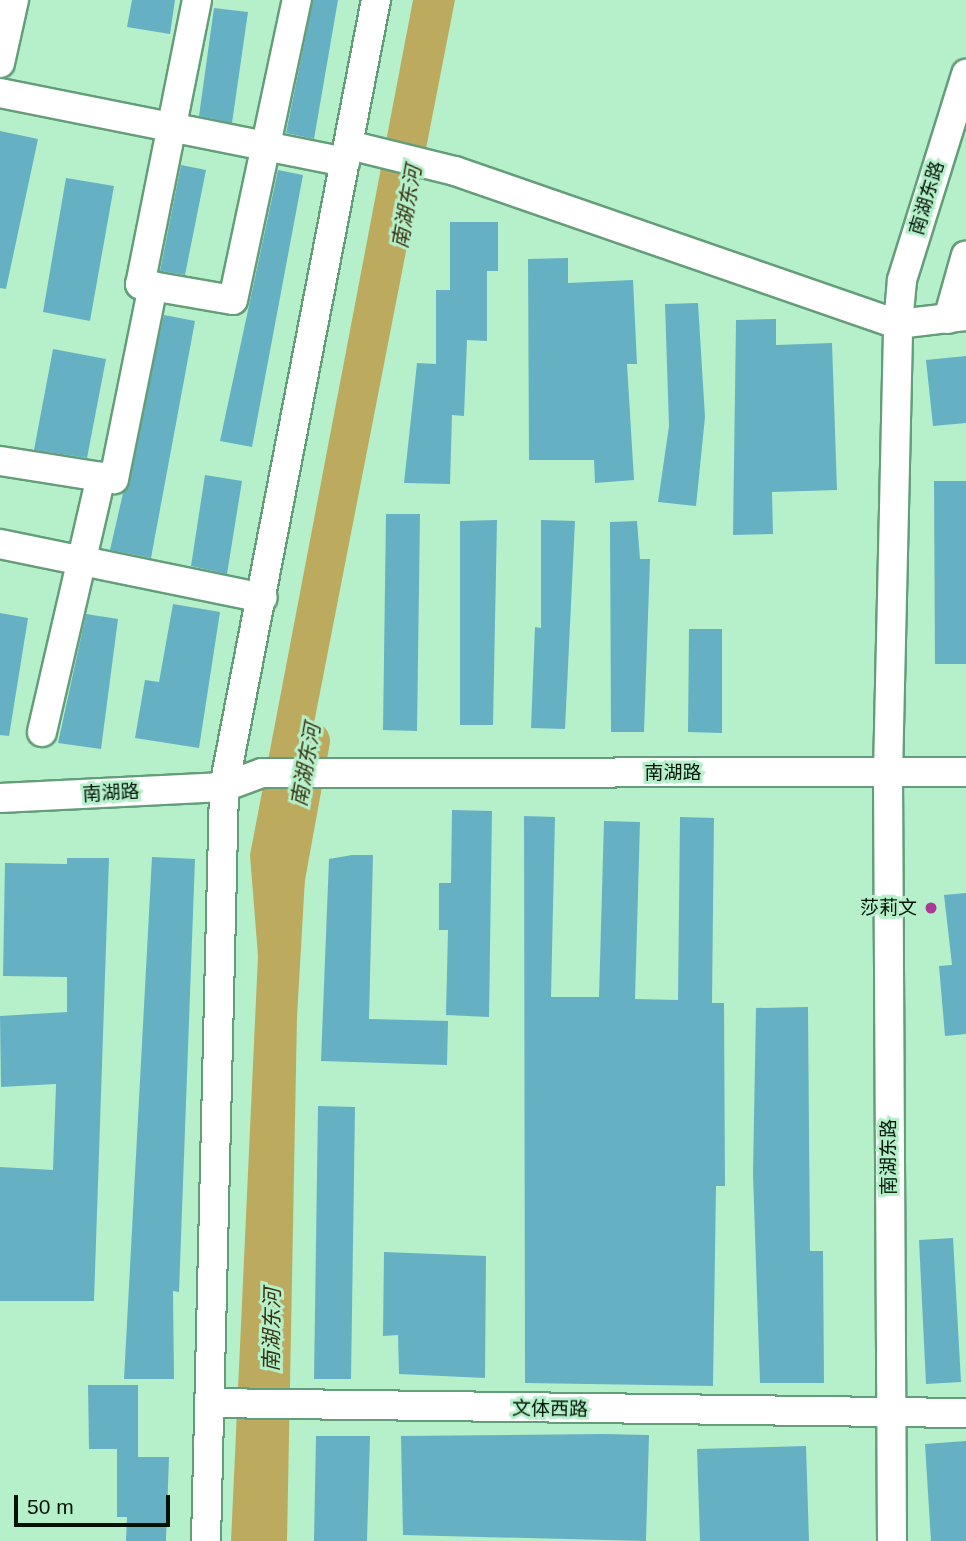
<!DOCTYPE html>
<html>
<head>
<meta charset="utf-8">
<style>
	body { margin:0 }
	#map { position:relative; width:966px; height:1541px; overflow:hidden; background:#b5f0cb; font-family:Helvetica,"Noto Sans SC",sans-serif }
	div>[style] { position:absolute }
	.water>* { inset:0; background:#bcab5e }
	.river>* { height:37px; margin:-18.5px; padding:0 18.5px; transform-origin:18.5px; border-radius:18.5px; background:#bcab5e }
	.building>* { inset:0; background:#66b0c4 }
	.roads { filter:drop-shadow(2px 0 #649d7a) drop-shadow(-2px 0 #649d7a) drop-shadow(0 2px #649d7a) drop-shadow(0 -2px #649d7a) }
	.minor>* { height:28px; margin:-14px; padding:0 14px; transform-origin:14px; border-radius:14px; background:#fff }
	.dots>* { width:19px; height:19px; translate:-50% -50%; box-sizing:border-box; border:4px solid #b5f0cb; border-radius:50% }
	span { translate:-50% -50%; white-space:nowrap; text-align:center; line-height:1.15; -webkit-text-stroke:6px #b5f0cb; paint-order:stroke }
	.street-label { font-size:19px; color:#001206 }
	.poi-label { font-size:19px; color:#001206 }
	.right { translate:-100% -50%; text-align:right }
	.water-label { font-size:21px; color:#3a3310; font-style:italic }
	.scale { position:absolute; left:14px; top:1495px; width:156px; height:32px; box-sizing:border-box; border:4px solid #001206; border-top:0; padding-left:9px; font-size:21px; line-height:24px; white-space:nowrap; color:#001206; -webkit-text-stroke:5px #b5f0cb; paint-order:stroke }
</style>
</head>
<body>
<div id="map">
	<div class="water">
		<i style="clip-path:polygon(413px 0,455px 0,277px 913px,267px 1541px,231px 1541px,258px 956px,250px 855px)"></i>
	</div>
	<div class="river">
		<i style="left:268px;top:1541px;width:525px;rotate:-88.91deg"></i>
		<i style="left:278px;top:1016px;width:138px;rotate:-86.7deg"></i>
		<i style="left:286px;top:878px;width:140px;rotate:-79.7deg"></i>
	</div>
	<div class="building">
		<i style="clip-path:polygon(132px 0,175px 0,170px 34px,127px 27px)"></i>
		<i style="clip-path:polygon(313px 0,338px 0,314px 139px,286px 133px)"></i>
		<i style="clip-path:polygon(214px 8px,248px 12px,232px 123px,199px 116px)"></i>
		<i style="clip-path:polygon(0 131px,38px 139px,6px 289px,0 288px)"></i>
		<i style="clip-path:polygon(181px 165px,206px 170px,185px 275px,160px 271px)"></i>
		<i style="clip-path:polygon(278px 170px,303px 175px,252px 447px,220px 441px)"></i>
		<i style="clip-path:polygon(66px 178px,114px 186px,90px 321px,43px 312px)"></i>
		<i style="clip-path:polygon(450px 222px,498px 222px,498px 271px,487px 271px,487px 341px,467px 340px,464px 416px,452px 415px,450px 484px,404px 483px,417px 363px,436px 364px,436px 290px,450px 290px)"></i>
		<i style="clip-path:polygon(568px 258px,568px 283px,633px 280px,637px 364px,627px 364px,634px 480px,595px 483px,594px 460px,529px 460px,528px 259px)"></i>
		<i style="clip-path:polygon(698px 303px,705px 417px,696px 506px,658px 502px,669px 426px,665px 304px)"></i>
		<i style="clip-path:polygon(164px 315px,195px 321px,151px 558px,110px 550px)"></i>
		<i style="clip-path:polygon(776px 319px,776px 345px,832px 343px,837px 490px,772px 492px,773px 534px,733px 535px,736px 320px)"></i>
		<i style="clip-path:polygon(53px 349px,106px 359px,87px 458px,34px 450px)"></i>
		<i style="clip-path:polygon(966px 356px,966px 423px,933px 426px,926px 360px)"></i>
		<i style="clip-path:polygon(205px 475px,242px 481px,227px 574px,191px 566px)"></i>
		<i style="clip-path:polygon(934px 481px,966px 481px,966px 664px,935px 664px)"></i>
		<i style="clip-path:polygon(386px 514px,420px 514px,417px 731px,383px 730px)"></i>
		<i style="clip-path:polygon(497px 520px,493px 725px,460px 725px,460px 521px)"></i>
		<i style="clip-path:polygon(541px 520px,575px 521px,565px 729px,531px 728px,535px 627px,541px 628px)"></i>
		<i style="clip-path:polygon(637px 521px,640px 559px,650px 559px,644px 732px,611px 732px,610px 522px)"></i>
		<i style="clip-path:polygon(173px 604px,220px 612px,199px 748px,135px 738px,145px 680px,159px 682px)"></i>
		<i style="clip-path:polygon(0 613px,28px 618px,9px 736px,0 735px)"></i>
		<i style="clip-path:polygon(86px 614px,118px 619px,101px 749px,58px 743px)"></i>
		<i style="clip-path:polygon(689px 629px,722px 629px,722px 733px,688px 732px)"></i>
		<i style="clip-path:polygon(452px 810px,492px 811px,489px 1017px,446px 1015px,448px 930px,439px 930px,439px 883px,451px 883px)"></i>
		<i style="clip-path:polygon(524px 816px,555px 817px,551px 997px,599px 997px,604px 821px,640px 822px,635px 999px,678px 1000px,680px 817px,714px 818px,712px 1003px,724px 1003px,725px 1186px,716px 1186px,713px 1386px,525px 1383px)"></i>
		<i style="clip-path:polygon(352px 855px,373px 855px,369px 1019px,448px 1021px,447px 1065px,321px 1061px,329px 859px)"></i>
		<i style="clip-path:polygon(152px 857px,195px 859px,179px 1292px,173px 1291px,174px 1379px,124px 1379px)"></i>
		<i style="clip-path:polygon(67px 858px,109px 858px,94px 1301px,0 1301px,0 1167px,53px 1170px,56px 1084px,1px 1087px,0 1016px,67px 1012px,67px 977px,3px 976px,5px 863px,67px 864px)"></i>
		<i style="clip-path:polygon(966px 893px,966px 1034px,945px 1036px,939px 966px,952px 965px,944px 895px)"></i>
		<i style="clip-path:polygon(808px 1007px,810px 1251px,823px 1251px,824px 1383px,760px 1383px,753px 1174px,756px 1008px)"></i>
		<i style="clip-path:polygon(318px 1106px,355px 1107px,351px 1379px,314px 1379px)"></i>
		<i style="clip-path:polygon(953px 1238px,961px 1382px,926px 1384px,919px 1240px)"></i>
		<i style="clip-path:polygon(384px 1252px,486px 1256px,485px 1378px,399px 1374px,398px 1335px,383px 1336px)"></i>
		<i style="clip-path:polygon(88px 1385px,138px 1385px,138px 1457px,169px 1457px,166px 1541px,126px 1541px,127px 1517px,117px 1517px,117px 1449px,89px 1449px)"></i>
		<i style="clip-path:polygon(603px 1434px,649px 1435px,646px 1541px,403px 1535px,401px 1436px)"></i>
		<i style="clip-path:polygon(316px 1436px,370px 1436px,367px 1541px,314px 1541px)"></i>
		<i style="clip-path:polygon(966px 1441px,966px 1541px,931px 1541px,925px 1444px)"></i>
		<i style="clip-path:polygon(806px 1446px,809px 1541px,700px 1541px,697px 1449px)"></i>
	</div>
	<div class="roads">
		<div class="minor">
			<i style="left:197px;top:0;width:290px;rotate:101.3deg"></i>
			<i style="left:140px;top:284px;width:94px;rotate:9.8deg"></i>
			<i style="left:233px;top:300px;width:307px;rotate:-78deg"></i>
			<i style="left:0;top:63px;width:65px;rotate:-77.5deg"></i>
			<i style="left:0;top:93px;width:352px;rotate:11.3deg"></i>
			<i style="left:349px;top:145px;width:109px;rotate:13.8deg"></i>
			<i style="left:455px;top:171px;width:469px;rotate:19.1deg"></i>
			<i style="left:898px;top:324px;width:68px;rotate:-6.7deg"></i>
			<i style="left:948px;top:319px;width:66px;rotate:-74.3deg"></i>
			<i style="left:0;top:461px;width:115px;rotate:9deg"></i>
			<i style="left:114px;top:479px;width:197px;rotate:-78.6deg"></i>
			<i style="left:0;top:544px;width:268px;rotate:11.6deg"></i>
			<i style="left:42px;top:732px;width:262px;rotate:-77deg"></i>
			<i style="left:0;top:798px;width:224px;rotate:-2.8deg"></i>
			<i style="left:224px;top:787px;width:40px;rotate:-20.2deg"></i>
			<i style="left:262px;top:773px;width:704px;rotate:-0.08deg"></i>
			<i style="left:209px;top:1403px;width:757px;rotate:0.76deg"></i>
			<i style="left:206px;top:1541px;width:754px;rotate:-88.63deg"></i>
			<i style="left:224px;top:787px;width:802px;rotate:-79.07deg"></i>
			<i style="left:892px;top:1541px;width:768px;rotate:-90.3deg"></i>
			<i style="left:888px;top:773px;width:449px;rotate:-88.7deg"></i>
			<i style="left:898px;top:324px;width:44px;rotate:-84.8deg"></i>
			<i style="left:902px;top:280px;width:216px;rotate:-72.7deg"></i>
		</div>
	</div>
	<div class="dots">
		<i style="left:931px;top:908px;background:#ac3a95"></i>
	</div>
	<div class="street-label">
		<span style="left:927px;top:198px;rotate:-73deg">南湖东路</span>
		<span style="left:673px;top:773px">南湖路</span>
		<span style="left:111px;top:793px;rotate:-3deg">南湖路</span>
		<span style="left:889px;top:1157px;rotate:-90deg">南湖东路</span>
		<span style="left:550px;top:1409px;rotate:1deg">文体西路</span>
	</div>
	<div class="poi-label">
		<span class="right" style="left:917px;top:908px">莎莉文</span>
	</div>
	<div class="water-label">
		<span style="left:407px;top:207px;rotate:-80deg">南湖东河</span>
		<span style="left:306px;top:765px;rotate:-80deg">南湖东河</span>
		<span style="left:272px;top:1330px;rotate:-89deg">南湖东河</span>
	</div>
	<div class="scale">50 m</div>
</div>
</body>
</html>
